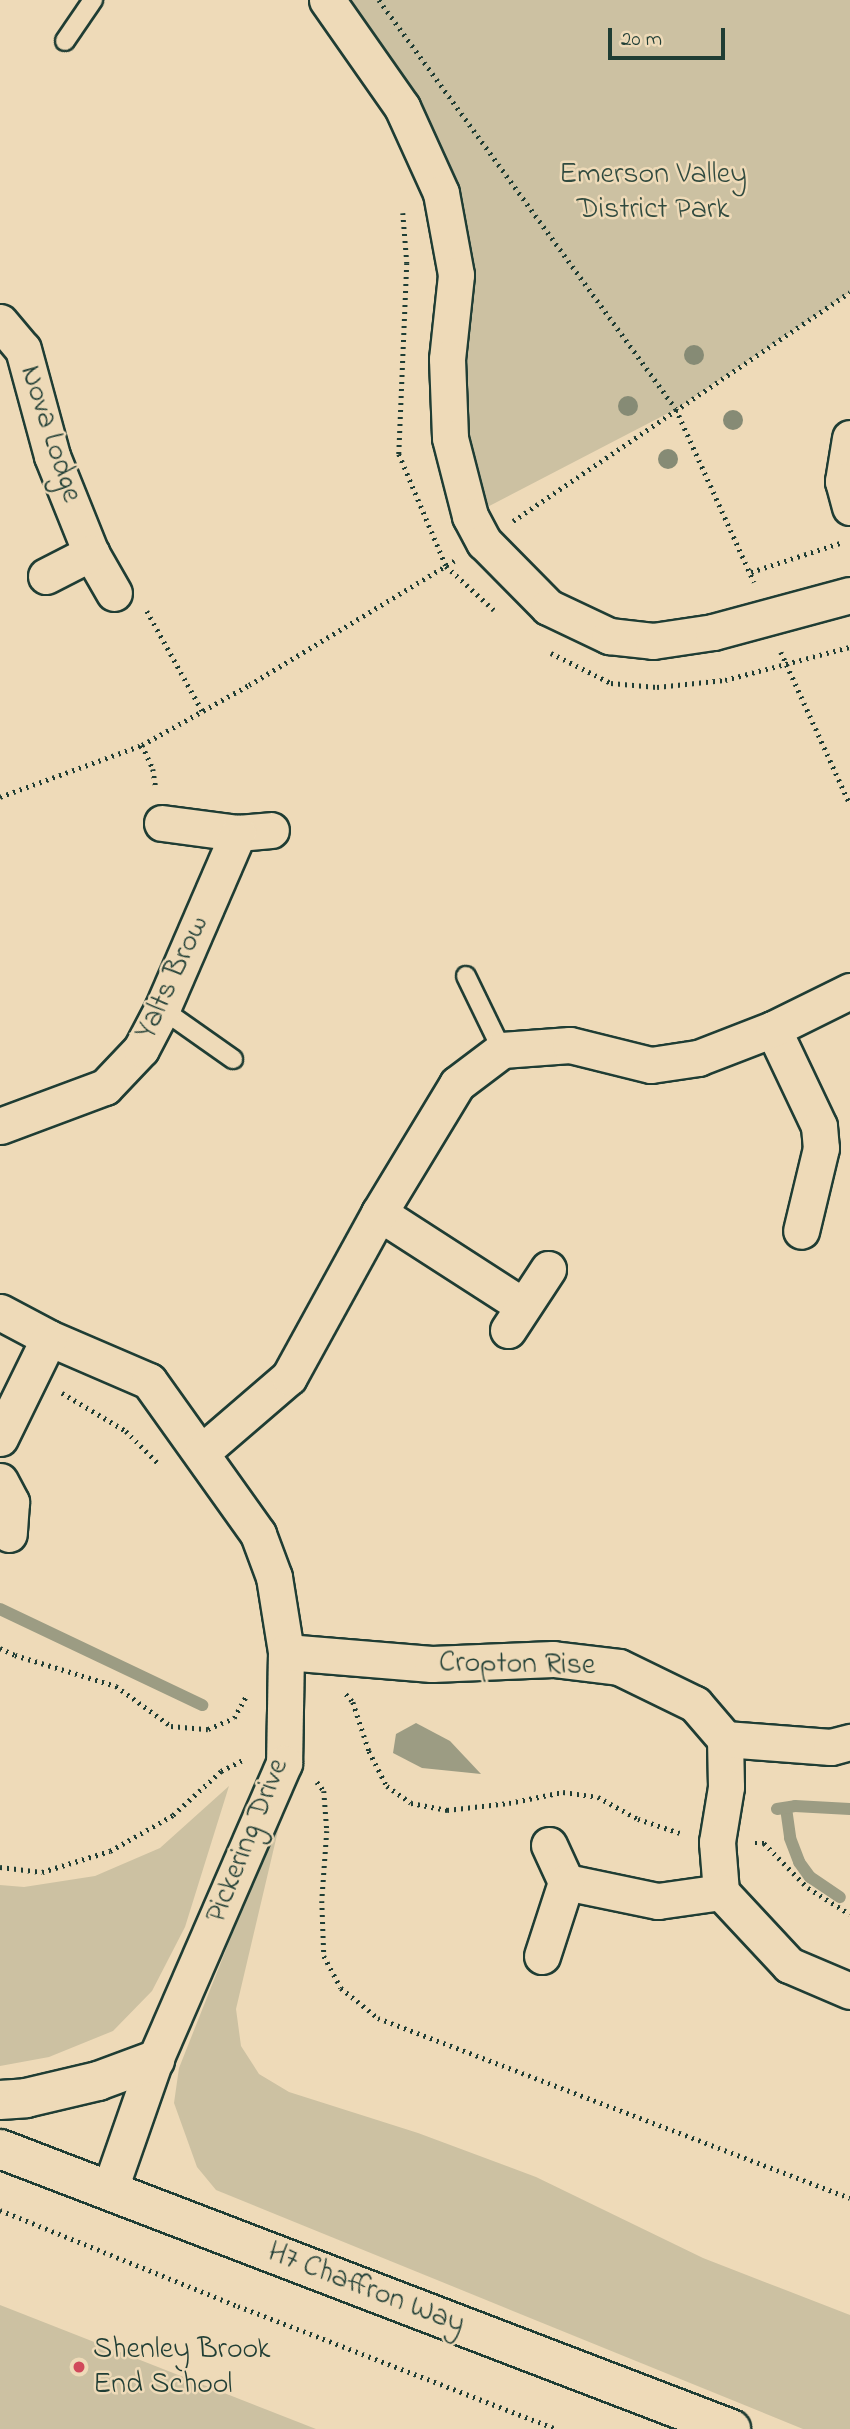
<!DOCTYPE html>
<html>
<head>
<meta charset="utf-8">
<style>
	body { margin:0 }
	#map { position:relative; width:850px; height:2429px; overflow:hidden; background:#eedab8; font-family:"Indie Flower",sans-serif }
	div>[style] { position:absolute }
	.green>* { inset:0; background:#ccc1a2 }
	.water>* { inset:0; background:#9c9c83 }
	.stream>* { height:12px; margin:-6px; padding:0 6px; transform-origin:6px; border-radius:6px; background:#9c9c83 }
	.path>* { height:4.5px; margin-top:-2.25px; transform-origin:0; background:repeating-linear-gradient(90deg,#1f3d34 0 2px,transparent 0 7px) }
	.roads { filter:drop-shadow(2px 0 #1f3d34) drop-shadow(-2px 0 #1f3d34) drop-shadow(0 2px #1f3d34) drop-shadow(0 -2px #1f3d34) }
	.lane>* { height:18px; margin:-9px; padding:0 9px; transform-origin:9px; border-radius:9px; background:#eedab8 }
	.street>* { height:35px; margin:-17.5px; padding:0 17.5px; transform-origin:17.5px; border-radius:17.5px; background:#eedab8 }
	.secondary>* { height:38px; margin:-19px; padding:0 19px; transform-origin:19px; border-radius:19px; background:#eedab8 }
	.trees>* { width:20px; height:20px; margin:-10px; border-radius:50%; background:#868b75 }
	.dots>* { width:19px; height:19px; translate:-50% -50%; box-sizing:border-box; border:4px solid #eedab8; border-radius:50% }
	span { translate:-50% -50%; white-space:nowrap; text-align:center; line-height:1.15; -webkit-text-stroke:5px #eedab8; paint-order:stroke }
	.park-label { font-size:30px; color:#304a3f }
	.street-label { font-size:30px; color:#1f3d34 }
	.poi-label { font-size:30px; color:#1f3d34 }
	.left { translate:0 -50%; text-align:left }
	.scale { position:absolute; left:608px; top:28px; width:117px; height:32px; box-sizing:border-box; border:4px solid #1f3d34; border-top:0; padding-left:9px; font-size:21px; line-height:24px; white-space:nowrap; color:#1f3d34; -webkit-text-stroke:5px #eedab8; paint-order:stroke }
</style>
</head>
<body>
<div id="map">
	<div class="green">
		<i style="clip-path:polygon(341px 0,850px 0,850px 292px,676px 409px,470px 516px,447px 359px,463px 218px)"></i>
		<i style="clip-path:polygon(229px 1786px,185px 1927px,152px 1991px,113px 2031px,49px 2057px,0 2066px,0 1885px,24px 1887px,95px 1876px,160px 1848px)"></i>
		<i style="clip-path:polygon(285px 1801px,236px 2009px,241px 2046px,259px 2074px,289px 2092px,418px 2133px,536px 2177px,703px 2258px,850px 2315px,850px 2429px,803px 2429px,216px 2190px,197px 2167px,174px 2103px,179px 2068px)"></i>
		<i style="clip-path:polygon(0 2305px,316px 2429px,0 2429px)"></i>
	</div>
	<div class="water">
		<i style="clip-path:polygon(416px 1723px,450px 1741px,481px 1774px,422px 1768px,393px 1753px,396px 1734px)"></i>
	</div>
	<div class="stream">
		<i style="left:0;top:1609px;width:224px;rotate:25.4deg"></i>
		<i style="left:786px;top:1808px;width:30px;rotate:82deg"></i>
		<i style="left:790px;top:1838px;width:26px;rotate:69deg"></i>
		<i style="left:799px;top:1862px;width:19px;rotate:54deg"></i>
		<i style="left:810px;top:1877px;width:36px;rotate:34deg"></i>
		<i style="left:777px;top:1809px;width:18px;rotate:-9deg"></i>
		<i style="left:795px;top:1806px;width:55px;rotate:3.1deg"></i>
	</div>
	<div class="path">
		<i style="left:379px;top:0;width:505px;rotate:54.01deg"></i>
		<i style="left:676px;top:409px;width:190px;rotate:65.7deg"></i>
		<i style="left:403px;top:213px;width:50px;rotate:85.4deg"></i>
		<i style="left:407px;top:263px;width:191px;rotate:92.4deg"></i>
		<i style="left:399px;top:454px;width:121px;rotate:67.2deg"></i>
		<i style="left:446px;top:566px;width:65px;rotate:42.5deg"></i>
		<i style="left:513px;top:521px;width:407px;rotate:-34.2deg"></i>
		<i style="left:751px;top:572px;width:94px;rotate:-18deg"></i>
		<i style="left:147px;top:611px;width:115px;rotate:61deg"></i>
		<i style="left:781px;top:652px;width:167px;rotate:65.6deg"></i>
		<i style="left:551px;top:653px;width:67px;rotate:26.6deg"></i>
		<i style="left:611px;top:683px;width:46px;rotate:5deg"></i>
		<i style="left:657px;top:687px;width:68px;rotate:-5.9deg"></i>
		<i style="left:725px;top:680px;width:129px;rotate:-14.8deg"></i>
		<i style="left:142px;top:745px;width:26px;rotate:65deg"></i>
		<i style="left:153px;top:769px;width:19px;rotate:81deg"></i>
		<i style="left:0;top:797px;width:151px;rotate:-20.1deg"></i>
		<i style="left:142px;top:745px;width:123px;rotate:-29.3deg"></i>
		<i style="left:249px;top:685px;width:240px;rotate:-31.2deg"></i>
		<i style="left:62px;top:1393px;width:74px;rotate:30.7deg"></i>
		<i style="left:126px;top:1431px;width:47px;rotate:45deg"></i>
		<i style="left:0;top:1648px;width:17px;rotate:25deg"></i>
		<i style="left:15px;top:1655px;width:106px;rotate:17.1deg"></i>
		<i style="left:116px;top:1686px;width:68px;rotate:36deg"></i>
		<i style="left:171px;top:1726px;width:37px;rotate:5deg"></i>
		<i style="left:208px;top:1729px;width:28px;rotate:-23deg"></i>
		<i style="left:234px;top:1718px;width:25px;rotate:-61deg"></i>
		<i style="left:346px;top:1694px;width:11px;rotate:49deg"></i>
		<i style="left:353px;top:1702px;width:52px;rotate:71.9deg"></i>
		<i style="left:369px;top:1751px;width:39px;rotate:63deg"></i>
		<i style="left:387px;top:1786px;width:29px;rotate:35deg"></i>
		<i style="left:411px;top:1803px;width:37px;rotate:11deg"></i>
		<i style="left:447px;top:1810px;width:62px;rotate:-6.4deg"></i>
		<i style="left:509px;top:1803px;width:55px;rotate:-11.5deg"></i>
		<i style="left:563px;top:1792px;width:35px;rotate:8deg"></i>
		<i style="left:598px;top:1797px;width:46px;rotate:28.8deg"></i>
		<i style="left:638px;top:1819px;width:44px;rotate:18.4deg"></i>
		<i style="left:317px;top:1782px;width:11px;rotate:52deg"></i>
		<i style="left:324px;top:1791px;width:40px;rotate:85.7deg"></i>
		<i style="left:327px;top:1831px;width:70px;rotate:94.1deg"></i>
		<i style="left:322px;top:1901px;width:55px;rotate:87.9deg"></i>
		<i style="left:324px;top:1956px;width:36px;rotate:62deg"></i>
		<i style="left:341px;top:1988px;width:48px;rotate:39deg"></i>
		<i style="left:378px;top:2018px;width:505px;rotate:20.87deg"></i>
		<i style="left:755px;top:1843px;width:9px"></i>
		<i style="left:764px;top:1843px;width:63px;rotate:45.6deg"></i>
		<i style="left:808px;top:1888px;width:49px;rotate:31.8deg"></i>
		<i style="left:0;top:1867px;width:42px;rotate:6.8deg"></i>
		<i style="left:42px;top:1872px;width:71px;rotate:-17.2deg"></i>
		<i style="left:110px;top:1851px;width:73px;rotate:-29.7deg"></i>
		<i style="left:173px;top:1815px;width:65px;rotate:-42.5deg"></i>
		<i style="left:221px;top:1771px;width:27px;rotate:-27deg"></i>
		<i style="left:0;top:2210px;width:257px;rotate:22deg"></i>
		<i style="left:238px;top:2306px;width:341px;rotate:21.1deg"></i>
	</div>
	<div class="roads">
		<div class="lane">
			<i style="left:65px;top:41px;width:50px;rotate:-55.7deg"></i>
			<i style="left:466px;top:976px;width:82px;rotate:64.1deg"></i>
			<i style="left:162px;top:1009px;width:87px;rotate:35.2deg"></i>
		</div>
		<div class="street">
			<i style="left:327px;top:0;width:131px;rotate:55deg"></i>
			<i style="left:402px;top:107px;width:94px;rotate:65.6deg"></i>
			<i style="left:441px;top:193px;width:83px;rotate:79.6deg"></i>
			<i style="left:456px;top:275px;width:84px;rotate:96.1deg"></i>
			<i style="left:447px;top:359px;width:79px;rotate:87.8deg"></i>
			<i style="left:450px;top:438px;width:81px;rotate:75.6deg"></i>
			<i style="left:470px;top:516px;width:30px;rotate:62deg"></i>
			<i style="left:484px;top:542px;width:91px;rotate:45.4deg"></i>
			<i style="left:548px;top:607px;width:68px;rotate:25.4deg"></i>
			<i style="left:609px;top:636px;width:44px;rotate:6.5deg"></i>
			<i style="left:653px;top:641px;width:61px;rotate:-8.5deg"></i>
			<i style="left:713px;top:632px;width:142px;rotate:-15.1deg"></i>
			<i style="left:0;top:322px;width:35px;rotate:50deg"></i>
			<i style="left:23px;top:349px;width:111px;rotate:74.8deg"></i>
			<i style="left:52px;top:456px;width:105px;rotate:68.1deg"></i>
			<i style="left:91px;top:553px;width:46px;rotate:60.1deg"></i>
			<i style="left:850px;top:438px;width:44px;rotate:99.2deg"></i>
			<i style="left:843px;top:481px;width:27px;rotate:75deg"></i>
			<i style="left:46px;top:576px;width:51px;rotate:-27.1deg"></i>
			<i style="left:162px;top:823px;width:77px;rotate:7.5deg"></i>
			<i style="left:238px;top:833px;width:33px;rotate:-5deg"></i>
			<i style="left:773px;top:1029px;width:107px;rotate:64.6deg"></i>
			<i style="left:819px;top:1126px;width:22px;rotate:85deg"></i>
			<i style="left:821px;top:1148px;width:85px;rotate:103.5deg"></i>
			<i style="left:0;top:1126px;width:112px;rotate:-20.4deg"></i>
			<i style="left:105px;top:1087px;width:52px;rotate:-46.5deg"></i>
			<i style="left:141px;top:1049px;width:45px;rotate:-62.3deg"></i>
			<i style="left:162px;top:1009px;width:192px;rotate:-66.6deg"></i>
			<i style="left:379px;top:1213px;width:170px;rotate:32.8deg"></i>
			<i style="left:0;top:1312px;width:55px;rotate:28deg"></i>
			<i style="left:49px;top:1338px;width:109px;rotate:23.3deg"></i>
			<i style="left:149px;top:1381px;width:188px;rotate:54.5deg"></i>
			<i style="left:258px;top:1534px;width:46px;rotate:69.6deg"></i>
			<i style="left:274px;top:1577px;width:76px;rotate:80.9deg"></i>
			<i style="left:286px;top:1652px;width:111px;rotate:91deg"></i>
			<i style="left:284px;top:1763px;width:324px;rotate:113.5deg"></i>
			<i style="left:155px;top:2060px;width:139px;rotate:109.3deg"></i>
			<i style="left:508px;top:1330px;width:73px;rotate:-56.7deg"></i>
			<i style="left:0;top:1438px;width:111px;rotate:-63.9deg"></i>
			<i style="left:203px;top:1451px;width:113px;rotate:-40.7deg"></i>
			<i style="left:289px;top:1377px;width:187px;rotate:-61.2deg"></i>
			<i style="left:379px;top:1213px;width:151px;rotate:-58.8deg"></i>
			<i style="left:457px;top:1084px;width:56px;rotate:-37.1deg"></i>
			<i style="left:502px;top:1050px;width:68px;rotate:-4.2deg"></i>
			<i style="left:570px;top:1045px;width:83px;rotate:13.9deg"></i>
			<i style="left:651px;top:1065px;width:48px;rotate:-8.5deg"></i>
			<i style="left:698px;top:1058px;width:80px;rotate:-21.1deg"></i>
			<i style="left:773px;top:1029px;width:86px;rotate:-26.3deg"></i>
			<i style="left:0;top:1481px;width:24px;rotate:62deg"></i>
			<i style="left:11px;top:1502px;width:32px;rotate:94deg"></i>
			<i style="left:286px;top:1652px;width:146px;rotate:4.7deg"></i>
			<i style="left:432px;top:1664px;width:121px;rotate:-2.4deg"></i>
			<i style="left:553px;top:1659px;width:66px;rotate:6.9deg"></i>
			<i style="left:619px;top:1667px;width:85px;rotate:26deg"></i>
			<i style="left:695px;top:1704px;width:46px;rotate:49.4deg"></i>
			<i style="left:725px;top:1739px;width:48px;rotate:88.8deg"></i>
			<i style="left:726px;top:1787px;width:56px;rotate:99.3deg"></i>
			<i style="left:717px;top:1842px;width:50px;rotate:85.4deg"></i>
			<i style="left:721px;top:1892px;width:100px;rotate:47deg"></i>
			<i style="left:789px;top:1965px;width:66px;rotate:23.1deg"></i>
			<i style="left:725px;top:1739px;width:106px;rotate:4.3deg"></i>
			<i style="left:831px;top:1747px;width:20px;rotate:-15deg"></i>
			<i style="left:549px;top:1845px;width:41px;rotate:65.3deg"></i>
			<i style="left:566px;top:1882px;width:94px;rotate:11.7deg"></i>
			<i style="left:658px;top:1901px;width:64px;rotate:-8.1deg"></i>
			<i style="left:542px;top:1956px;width:78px;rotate:-72deg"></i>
		</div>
		<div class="secondary">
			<i style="left:0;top:2100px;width:26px;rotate:-4deg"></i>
			<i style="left:26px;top:2098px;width:74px;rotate:-13.3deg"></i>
			<i style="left:98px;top:2081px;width:61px;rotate:-20.2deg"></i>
			<i style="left:0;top:2149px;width:783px;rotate:20.96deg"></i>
		</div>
	</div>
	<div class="trees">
		<i style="left:694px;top:355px"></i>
		<i style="left:628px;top:406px"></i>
		<i style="left:733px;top:420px"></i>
		<i style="left:668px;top:459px"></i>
	</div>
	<div class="dots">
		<i style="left:79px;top:2367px;background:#d1495b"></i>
	</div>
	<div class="park-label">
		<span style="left:653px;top:192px">Emerson Valley<br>District Park</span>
	</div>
	<div class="street-label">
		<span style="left:50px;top:434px;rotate:72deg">Nova Lodge</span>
		<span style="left:173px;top:978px;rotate:-65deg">Yalts Brow</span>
		<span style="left:517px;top:1665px;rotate:1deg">Cropton Rise</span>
		<span style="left:248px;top:1841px;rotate:-68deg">Pickering Drive</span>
		<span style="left:366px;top:2289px;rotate:21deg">H7 Chaffron Way</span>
	</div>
	<div class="poi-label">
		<span class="left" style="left:93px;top:2367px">Shenley Brook<br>End School</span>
	</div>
	<div class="scale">20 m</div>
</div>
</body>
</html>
